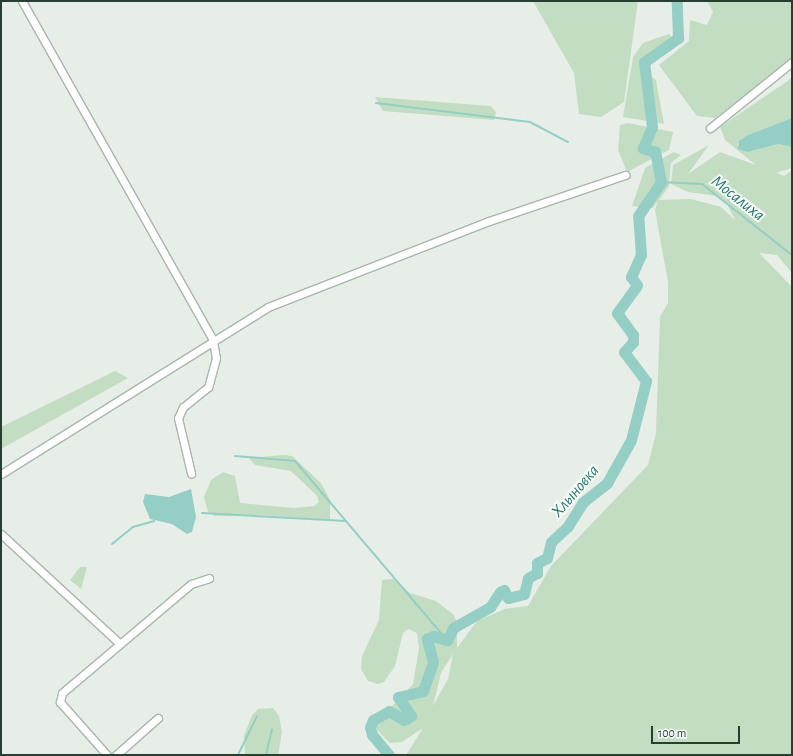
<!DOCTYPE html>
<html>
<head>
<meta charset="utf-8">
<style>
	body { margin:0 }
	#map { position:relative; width:793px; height:756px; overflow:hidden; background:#e7eee8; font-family:"Alegreya Sans",sans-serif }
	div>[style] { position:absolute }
	.green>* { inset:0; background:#c3ddc2 }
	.water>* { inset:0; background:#94cec5 }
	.stream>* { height:2px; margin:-1px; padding:0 1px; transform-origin:1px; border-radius:1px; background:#94cec5 }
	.river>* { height:11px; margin:-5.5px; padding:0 5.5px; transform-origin:5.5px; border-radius:5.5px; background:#94cec5 }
	.roads { filter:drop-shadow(1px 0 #a9b6ad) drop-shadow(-1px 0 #a9b6ad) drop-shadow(0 1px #a9b6ad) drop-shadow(0 -1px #a9b6ad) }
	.minor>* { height:7px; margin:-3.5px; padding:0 3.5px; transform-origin:3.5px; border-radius:3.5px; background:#fff }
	span { translate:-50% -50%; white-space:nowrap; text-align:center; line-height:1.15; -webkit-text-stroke:4px #f7fbf8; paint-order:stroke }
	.water-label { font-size:17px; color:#25776b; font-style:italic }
	.frame { position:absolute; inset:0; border:2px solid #263f31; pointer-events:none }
	.scale { position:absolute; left:651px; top:726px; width:89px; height:18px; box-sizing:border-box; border:2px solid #263f31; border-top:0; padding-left:5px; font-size:12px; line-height:14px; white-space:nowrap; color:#263f31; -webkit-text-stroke:3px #f7fbf8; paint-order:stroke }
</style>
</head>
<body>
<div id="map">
	<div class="green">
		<i style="clip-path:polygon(533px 1px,638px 1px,624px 102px,601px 117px,579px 114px,574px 73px)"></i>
		<i style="clip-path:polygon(707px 1px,792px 1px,792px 59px,715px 118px,697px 116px,659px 65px,689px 41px,690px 20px,707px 25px,713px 12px)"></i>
		<i style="clip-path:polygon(669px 34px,677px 42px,650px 63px,649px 75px,656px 80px,664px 124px,623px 117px,633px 57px,643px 43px)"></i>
		<i style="clip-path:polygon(evenodd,792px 78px,792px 118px,742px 138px,737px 145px,748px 152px,778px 144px,792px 147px,792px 168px,776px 173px,784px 176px,792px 170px,792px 273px,777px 255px,759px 253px,792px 287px,792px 755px,406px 755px,423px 728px,402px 742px,390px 743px,377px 730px,376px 723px,413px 684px,419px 648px,417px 633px,409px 629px,403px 633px,395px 666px,384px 682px,378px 684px,368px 681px,361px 669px,362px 656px,379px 620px,382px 580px,394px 579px,410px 593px,436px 601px,453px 614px,457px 622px,457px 648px,477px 621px,505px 609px,528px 606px,551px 566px,648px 465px,656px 433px,660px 317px,668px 303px,668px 282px,655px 210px,658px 201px,653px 208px,632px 206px,645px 168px,674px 152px,681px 155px,671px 163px,669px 186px,659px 200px,691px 199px,721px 207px,735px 220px,726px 202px,717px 196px,688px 192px,671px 184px,673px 165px,709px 145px,688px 174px,720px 152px,756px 165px,725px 140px,720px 127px,792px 78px,453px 654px,448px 679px,433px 706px,441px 673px,453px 654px)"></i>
		<i style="clip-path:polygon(375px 97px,491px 106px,496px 112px,494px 120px,383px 111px)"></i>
		<i style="clip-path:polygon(628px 123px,673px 132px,669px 150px,627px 172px,618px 150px,620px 125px)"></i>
		<i style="clip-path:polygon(115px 371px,128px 378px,1px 449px,1px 427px)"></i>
		<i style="clip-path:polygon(284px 455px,292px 456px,321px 483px,330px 500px,330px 520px,261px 515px,215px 516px,208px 512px,204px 497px,211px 480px,223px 472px,235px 476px,240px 503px,294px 508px,314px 506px,319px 502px,317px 496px,291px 471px,255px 465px,249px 458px)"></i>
		<i style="clip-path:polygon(80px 567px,87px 567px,81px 589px,70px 580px)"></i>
		<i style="clip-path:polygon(273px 708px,279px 716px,282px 732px,278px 755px,245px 755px,244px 736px,252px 715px,258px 709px)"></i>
	</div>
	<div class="water">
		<i style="clip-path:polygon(792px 118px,792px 147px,778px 144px,748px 152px,738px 149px,739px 141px,746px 136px)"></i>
		<i style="clip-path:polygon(191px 489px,196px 517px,192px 532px,187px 534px,172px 524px,150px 519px,143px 502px,145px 494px,169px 497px)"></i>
	</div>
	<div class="stream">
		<i style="left:376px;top:103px;width:155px;rotate:7deg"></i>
		<i style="left:530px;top:122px;width:43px;rotate:27.8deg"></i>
		<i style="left:661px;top:182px;width:41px;rotate:2.8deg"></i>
		<i style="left:702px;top:184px;width:115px;rotate:38.3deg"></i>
		<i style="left:235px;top:456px;width:60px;rotate:4.8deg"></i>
		<i style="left:295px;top:461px;width:235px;rotate:49.7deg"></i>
		<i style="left:202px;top:513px;width:144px;rotate:3.2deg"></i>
		<i style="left:112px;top:544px;width:27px;rotate:-39deg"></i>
		<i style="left:133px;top:527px;width:22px;rotate:-16deg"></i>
		<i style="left:238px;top:755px;width:43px;rotate:-64deg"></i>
		<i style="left:266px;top:755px;width:26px;rotate:-77deg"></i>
	</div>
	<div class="river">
		<i style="left:389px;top:755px;width:26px;rotate:-130deg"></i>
		<i style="left:372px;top:735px;width:8px;rotate:-104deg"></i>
		<i style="left:370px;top:727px;width:8px;rotate:-67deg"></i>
		<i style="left:373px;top:720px;width:18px;rotate:-29deg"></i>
		<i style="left:389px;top:711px;width:17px;rotate:31deg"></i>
		<i style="left:404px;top:720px;width:8px;rotate:-30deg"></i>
		<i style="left:411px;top:716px;width:23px;rotate:-124deg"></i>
		<i style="left:398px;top:697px;width:26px;rotate:-13deg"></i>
		<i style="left:423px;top:691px;width:31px;rotate:-71deg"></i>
		<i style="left:433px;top:662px;width:24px;rotate:-105deg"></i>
		<i style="left:427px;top:639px;width:7px;rotate:-27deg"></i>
		<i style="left:433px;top:636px;width:15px;rotate:16deg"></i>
		<i style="left:447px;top:640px;width:13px;rotate:-63deg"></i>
		<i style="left:453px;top:628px;width:43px;rotate:-29.6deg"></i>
		<i style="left:490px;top:607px;width:18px;rotate:-56deg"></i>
		<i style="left:500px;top:592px;width:4px;rotate:-27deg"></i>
		<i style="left:504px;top:590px;width:9px;rotate:63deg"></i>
		<i style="left:508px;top:598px;width:16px;rotate:-14deg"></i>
		<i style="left:524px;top:594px;width:16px;rotate:-76deg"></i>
		<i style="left:528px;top:578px;width:10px;rotate:-29deg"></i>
		<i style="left:537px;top:573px;width:10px;rotate:-90deg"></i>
		<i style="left:537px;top:563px;width:11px;rotate:-27deg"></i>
		<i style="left:547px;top:558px;width:16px;rotate:-76deg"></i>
		<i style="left:551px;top:542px;width:23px;rotate:-43deg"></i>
		<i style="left:568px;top:526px;width:28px;rotate:-58deg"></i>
		<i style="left:583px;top:502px;width:31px;rotate:-38deg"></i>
		<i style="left:607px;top:483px;width:49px;rotate:-60.8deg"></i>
		<i style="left:631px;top:440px;width:61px;rotate:-75.7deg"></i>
		<i style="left:646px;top:381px;width:36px;rotate:-127deg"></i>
		<i style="left:624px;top:352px;width:13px;rotate:-48deg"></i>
		<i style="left:633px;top:342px;width:7px;rotate:-90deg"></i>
		<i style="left:633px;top:335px;width:27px;rotate:-126deg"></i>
		<i style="left:617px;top:313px;width:34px;rotate:-54deg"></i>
		<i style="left:637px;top:285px;width:10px;rotate:-127deg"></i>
		<i style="left:631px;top:277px;width:24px;rotate:-66deg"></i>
		<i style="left:641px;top:255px;width:39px;rotate:-94deg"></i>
		<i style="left:638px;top:216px;width:41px;rotate:-55.9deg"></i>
		<i style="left:661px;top:182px;width:31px;rotate:-101deg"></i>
		<i style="left:655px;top:152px;width:13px;rotate:-162deg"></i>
		<i style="left:643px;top:148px;width:23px;rotate:-67deg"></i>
		<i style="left:652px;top:127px;width:65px;rotate:-97deg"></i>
		<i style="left:644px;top:62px;width:42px;rotate:-35.2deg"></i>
		<i style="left:678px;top:38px;width:37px;rotate:-92deg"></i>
	</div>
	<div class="roads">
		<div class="minor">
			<i style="left:22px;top:1px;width:389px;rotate:60.6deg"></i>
			<i style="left:213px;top:340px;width:18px;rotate:81deg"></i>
			<i style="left:216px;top:358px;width:30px;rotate:105deg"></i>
			<i style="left:208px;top:387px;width:32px;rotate:141deg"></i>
			<i style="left:183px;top:407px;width:12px;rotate:114deg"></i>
			<i style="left:178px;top:418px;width:57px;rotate:76.7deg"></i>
			<i style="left:710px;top:128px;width:105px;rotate:-38.8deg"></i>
			<i style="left:1px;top:474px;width:315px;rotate:-32deg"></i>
			<i style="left:268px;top:307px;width:237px;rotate:-21.3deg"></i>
			<i style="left:489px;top:221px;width:144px;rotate:-18.7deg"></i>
			<i style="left:1px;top:534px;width:161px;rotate:42.7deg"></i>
			<i style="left:107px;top:755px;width:71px;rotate:-131.6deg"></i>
			<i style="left:60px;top:702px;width:9px;rotate:-77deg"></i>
			<i style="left:62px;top:693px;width:169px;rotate:-40.2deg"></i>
			<i style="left:191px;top:584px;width:19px;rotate:-18deg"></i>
			<i style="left:116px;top:755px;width:56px;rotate:-41.4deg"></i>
		</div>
	</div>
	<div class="water-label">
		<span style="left:738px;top:198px;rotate:38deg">Мосалиха</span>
		<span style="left:575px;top:491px;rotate:-49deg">Хлыновка</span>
	</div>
	<div class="frame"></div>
	<div class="scale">100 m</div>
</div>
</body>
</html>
